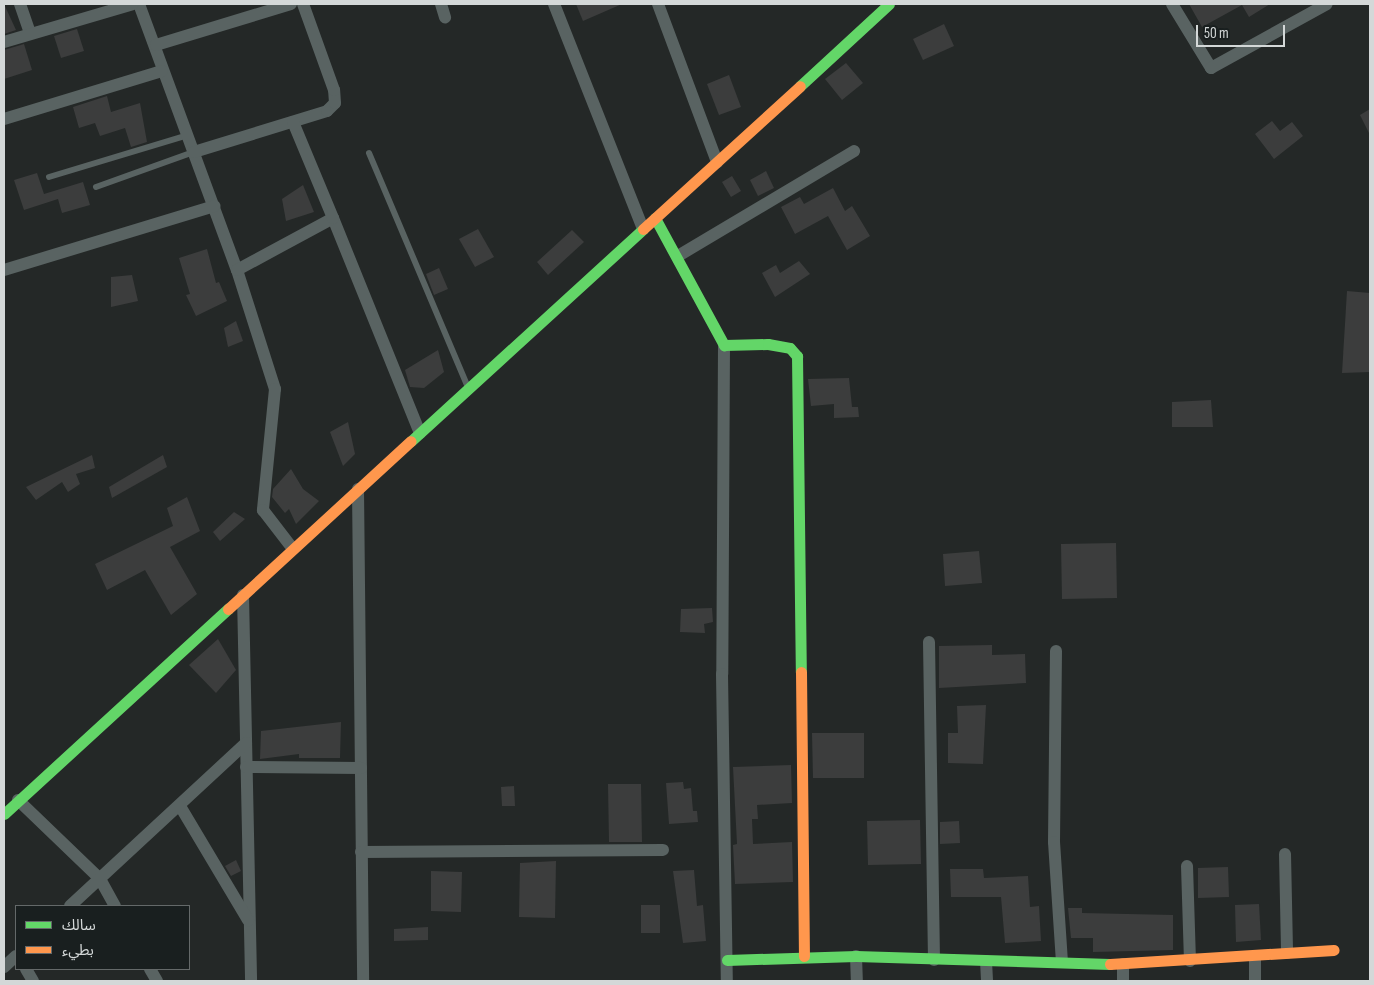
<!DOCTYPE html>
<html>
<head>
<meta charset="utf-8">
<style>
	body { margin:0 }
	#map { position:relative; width:1374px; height:985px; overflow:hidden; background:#242827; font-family:"Sofia Sans Condensed","Noto Sans Arabic",sans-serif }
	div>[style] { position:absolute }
	.building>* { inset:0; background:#3c3d3d }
	.lane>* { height:6px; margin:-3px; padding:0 3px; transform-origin:3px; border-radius:3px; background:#596362 }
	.street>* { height:12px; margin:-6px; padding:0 6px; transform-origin:6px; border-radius:6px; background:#596362 }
	.fast>* { height:11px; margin:-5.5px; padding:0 5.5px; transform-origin:5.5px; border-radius:5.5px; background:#63d668 }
	.slow>* { height:11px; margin:-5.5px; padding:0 5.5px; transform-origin:5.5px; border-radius:5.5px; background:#ff974d }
	span { translate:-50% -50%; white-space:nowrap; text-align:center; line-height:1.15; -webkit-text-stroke:4.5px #191f1f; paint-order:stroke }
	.frame { position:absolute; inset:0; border:5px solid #d4d8d8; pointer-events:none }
	.legend { position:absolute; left:15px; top:905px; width:175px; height:65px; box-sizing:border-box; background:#191f1f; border:1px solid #646969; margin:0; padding:6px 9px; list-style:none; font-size:15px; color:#d4d8d8 }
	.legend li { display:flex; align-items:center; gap:10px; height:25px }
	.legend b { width:25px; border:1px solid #646969 }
	.scale { position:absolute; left:1196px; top:25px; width:89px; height:22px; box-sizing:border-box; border:2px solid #d4d8d8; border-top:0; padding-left:6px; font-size:15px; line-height:18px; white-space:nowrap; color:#d4d8d8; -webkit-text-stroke:4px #191f1f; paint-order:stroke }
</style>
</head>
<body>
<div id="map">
	<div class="building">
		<i style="clip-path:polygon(4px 4px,16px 30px,4px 34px)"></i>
		<i style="clip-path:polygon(576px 4px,622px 4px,583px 21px)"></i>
		<i style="clip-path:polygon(1189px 4px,1270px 4px,1249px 17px,1242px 5px,1202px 27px)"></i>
		<i style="clip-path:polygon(944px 24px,954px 46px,923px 60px,913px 39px)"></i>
		<i style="clip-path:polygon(77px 29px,84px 51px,61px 58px,54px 36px)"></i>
		<i style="clip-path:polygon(24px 44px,32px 70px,4px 79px,4px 50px)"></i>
		<i style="clip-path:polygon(846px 63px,863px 83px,842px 100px,825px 79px)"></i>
		<i style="clip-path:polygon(729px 75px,741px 107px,719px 115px,707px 84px)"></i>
		<i style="clip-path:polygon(107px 96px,111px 112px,140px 103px,147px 142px,131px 147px,125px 128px,100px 136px,95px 123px,79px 128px,73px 107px)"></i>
		<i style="clip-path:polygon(1370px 109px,1370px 135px,1360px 115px)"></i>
		<i style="clip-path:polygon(1272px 121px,1280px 131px,1292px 122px,1303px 136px,1274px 159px,1255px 134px)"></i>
		<i style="clip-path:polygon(766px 171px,774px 188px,758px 196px,750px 180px)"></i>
		<i style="clip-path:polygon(37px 173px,44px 194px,83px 182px,90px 205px,62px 213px,58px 199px,24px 210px,14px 180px)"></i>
		<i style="clip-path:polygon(732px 176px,741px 191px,731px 197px,722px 182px)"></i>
		<i style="clip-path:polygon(303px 185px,314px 212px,286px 221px,282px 199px)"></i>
		<i style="clip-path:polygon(833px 188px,845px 211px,852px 206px,870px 236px,847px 250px,828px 216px,795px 234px,781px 207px,800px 197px,804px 204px)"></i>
		<i style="clip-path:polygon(478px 229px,494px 257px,475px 267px,459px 239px)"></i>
		<i style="clip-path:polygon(572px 230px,584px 242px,548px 275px,537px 262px)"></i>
		<i style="clip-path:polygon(207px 249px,216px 283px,219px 282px,227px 301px,196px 316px,186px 295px,190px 294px,179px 258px)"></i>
		<i style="clip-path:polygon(799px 261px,810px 274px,775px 297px,762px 273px,776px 265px,780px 273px)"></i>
		<i style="clip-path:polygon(439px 268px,448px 289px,434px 295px,426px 274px)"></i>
		<i style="clip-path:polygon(132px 275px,138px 301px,111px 307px,111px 277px)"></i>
		<i style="clip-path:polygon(1347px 291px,1370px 293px,1370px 372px,1342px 373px)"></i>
		<i style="clip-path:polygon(236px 321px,243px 341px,228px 347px,224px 328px)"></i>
		<i style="clip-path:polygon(438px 350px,444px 372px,424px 388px,410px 387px,405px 370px)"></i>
		<i style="clip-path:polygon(849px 378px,852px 407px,858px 407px,859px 417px,834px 418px,834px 404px,811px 406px,808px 379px)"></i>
		<i style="clip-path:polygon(1211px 400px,1213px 427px,1172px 427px,1172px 402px)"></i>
		<i style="clip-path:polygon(348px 422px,355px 454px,343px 466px,330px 432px)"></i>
		<i style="clip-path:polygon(92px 455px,95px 468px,76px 474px,80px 484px,68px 492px,62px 482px,36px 500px,26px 487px)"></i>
		<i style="clip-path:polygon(163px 455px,167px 467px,112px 498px,109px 487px)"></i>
		<i style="clip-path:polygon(291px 469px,303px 489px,319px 501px,296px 524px,289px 509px,285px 513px,272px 497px,273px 489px)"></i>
		<i style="clip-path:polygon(187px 497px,200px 531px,170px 547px,197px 594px,171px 615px,145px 570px,107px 590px,95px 564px,173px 526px,167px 508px)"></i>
		<i style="clip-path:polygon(234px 512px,245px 519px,220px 541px,213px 532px)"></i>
		<i style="clip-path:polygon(1116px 543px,1117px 598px,1062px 599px,1061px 544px)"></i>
		<i style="clip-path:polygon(979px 551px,982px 583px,945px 586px,943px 554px)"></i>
		<i style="clip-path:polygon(712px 608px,713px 622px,704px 624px,705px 633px,680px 632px,681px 609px)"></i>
		<i style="clip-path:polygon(218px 639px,236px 670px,216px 693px,189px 665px)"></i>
		<i style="clip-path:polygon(992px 645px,992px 655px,1025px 654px,1026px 683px,939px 688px,939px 646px)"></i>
		<i style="clip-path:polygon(986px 705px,983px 764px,948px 763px,948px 733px,958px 733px,957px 706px)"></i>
		<i style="clip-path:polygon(341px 722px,340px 758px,299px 758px,299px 754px,260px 759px,261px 731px)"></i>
		<i style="clip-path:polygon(812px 733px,864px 733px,864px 778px,813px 778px)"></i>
		<i style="clip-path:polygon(791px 765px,792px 803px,757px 805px,758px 819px,752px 819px,753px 844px,792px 842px,793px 882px,735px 884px,733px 845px,737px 844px,733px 767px)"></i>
		<i style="clip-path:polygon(683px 782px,684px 789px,691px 788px,693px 811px,697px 811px,698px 822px,669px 824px,666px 783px)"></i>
		<i style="clip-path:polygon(608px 784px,641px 784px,642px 842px,609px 842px)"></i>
		<i style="clip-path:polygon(514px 786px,515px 806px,502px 806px,501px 787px)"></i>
		<i style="clip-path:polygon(920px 820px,921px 864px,868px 865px,867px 821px)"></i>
		<i style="clip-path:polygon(959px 821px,960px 843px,940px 844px,940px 822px)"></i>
		<i style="clip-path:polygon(236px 860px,241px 871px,231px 876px,225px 866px)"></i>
		<i style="clip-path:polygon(556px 861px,555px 918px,519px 917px,520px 863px)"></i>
		<i style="clip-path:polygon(1228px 867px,1229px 897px,1198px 898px,1198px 868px)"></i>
		<i style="clip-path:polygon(950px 869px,983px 869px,984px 878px,1028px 876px,1030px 907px,1039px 906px,1041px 941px,1005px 943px,1001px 897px,951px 897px)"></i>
		<i style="clip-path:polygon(694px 870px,697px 906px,703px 905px,706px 941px,683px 943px,673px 871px)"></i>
		<i style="clip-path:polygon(431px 871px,462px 872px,461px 912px,431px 911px)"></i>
		<i style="clip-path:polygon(1259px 904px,1261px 940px,1236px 942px,1235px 905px)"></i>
		<i style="clip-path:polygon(641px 905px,660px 905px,660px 933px,641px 933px)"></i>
		<i style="clip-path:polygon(1068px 908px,1082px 908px,1082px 913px,1173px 915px,1173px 950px,1093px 952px,1093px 938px,1071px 938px)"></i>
		<i style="clip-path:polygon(428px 927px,428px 940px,394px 941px,394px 929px)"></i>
	</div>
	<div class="lane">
		<i style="left:369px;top:153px;width:254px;rotate:67.1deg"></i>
		<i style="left:49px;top:177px;width:145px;rotate:-16.8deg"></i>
		<i style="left:96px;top:187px;width:104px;rotate:-19.7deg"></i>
	</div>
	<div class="street">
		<i style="left:20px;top:4px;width:31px;rotate:71deg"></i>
		<i style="left:139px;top:4px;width:283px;rotate:69.8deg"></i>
		<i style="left:237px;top:270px;width:125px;rotate:72.3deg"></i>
		<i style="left:275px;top:389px;width:122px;rotate:95.7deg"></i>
		<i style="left:263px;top:510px;width:49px;rotate:52.4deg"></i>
		<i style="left:441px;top:4px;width:14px;rotate:73deg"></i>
		<i style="left:554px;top:4px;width:242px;rotate:68.4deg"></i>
		<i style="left:658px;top:4px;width:169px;rotate:69.5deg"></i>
		<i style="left:1172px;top:4px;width:75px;rotate:58.6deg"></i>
		<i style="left:1211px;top:68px;width:132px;rotate:-28.9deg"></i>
		<i style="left:4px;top:42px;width:134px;rotate:-16.4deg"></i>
		<i style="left:156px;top:45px;width:141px;rotate:-16.9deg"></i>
		<i style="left:4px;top:119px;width:165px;rotate:-16.9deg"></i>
		<i style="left:194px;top:152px;width:139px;rotate:-17.1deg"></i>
		<i style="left:327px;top:111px;width:11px;rotate:-45deg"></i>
		<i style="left:335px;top:103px;width:13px;rotate:-94deg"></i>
		<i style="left:334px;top:90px;width:91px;rotate:-109.8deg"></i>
		<i style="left:333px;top:218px;width:232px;rotate:68deg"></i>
		<i style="left:678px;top:256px;width:205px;rotate:-30.8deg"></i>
		<i style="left:4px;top:270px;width:220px;rotate:-16.9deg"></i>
		<i style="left:237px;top:270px;width:109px;rotate:-28.4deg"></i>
		<i style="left:333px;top:218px;width:104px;rotate:-112.6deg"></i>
		<i style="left:724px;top:345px;width:329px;rotate:90.3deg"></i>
		<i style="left:722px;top:674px;width:307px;rotate:89.1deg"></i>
		<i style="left:358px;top:489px;width:492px;rotate:89.4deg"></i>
		<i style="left:243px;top:595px;width:386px;rotate:88.8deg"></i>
		<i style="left:929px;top:642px;width:318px;rotate:89.1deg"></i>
		<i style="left:1056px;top:651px;width:191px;rotate:90.6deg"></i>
		<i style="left:1054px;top:842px;width:120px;rotate:86.2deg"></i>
		<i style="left:246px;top:767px;width:115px;rotate:0.5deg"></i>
		<i style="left:18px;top:800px;width:114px;rotate:43.9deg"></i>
		<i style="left:100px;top:879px;width:31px;rotate:61deg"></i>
		<i style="left:180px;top:806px;width:133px;rotate:59.2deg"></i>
		<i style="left:361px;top:852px;width:302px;rotate:-0.4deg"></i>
		<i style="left:1285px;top:854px;width:99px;rotate:88.8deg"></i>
		<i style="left:1187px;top:866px;width:95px;rotate:88.2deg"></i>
		<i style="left:70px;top:906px;width:240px;rotate:-42.8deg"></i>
		<i style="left:856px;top:956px;width:25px;rotate:88deg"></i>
		<i style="left:1255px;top:956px;width:25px;rotate:90deg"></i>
		<i style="left:986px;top:961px;width:20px;rotate:87deg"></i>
		<i style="left:1123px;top:964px;width:17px;rotate:90deg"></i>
		<i style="left:4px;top:967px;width:16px;rotate:-43deg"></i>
		<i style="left:26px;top:969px;width:14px;rotate:60deg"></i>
		<i style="left:150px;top:969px;width:14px;rotate:60deg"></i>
	</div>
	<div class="fast">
		<i style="left:800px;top:86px;width:121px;rotate:-42.7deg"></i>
		<i style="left:655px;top:218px;width:145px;rotate:61.5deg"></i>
		<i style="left:724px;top:345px;width:44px;rotate:-1.3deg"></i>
		<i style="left:768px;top:344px;width:22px;rotate:10deg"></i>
		<i style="left:790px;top:348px;width:11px;rotate:49deg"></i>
		<i style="left:797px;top:356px;width:316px;rotate:89.3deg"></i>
		<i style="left:411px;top:441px;width:314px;rotate:-42.4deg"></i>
		<i style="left:4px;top:814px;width:304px;rotate:-42.5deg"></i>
		<i style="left:727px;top:960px;width:129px;rotate:-1.8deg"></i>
		<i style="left:856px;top:956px;width:254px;rotate:1.8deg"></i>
	</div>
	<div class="slow">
		<i style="left:643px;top:229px;width:212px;rotate:-42.3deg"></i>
		<i style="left:228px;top:609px;width:248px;rotate:-42.6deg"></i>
		<i style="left:801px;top:672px;width:284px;rotate:89.4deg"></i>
		<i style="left:1110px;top:964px;width:224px;rotate:-3.6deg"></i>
	</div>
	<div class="frame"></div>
	<ul class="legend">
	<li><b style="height:6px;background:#63d668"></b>سالك</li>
	<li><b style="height:6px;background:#ff974d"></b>بطيء</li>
	</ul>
	<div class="scale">50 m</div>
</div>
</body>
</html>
